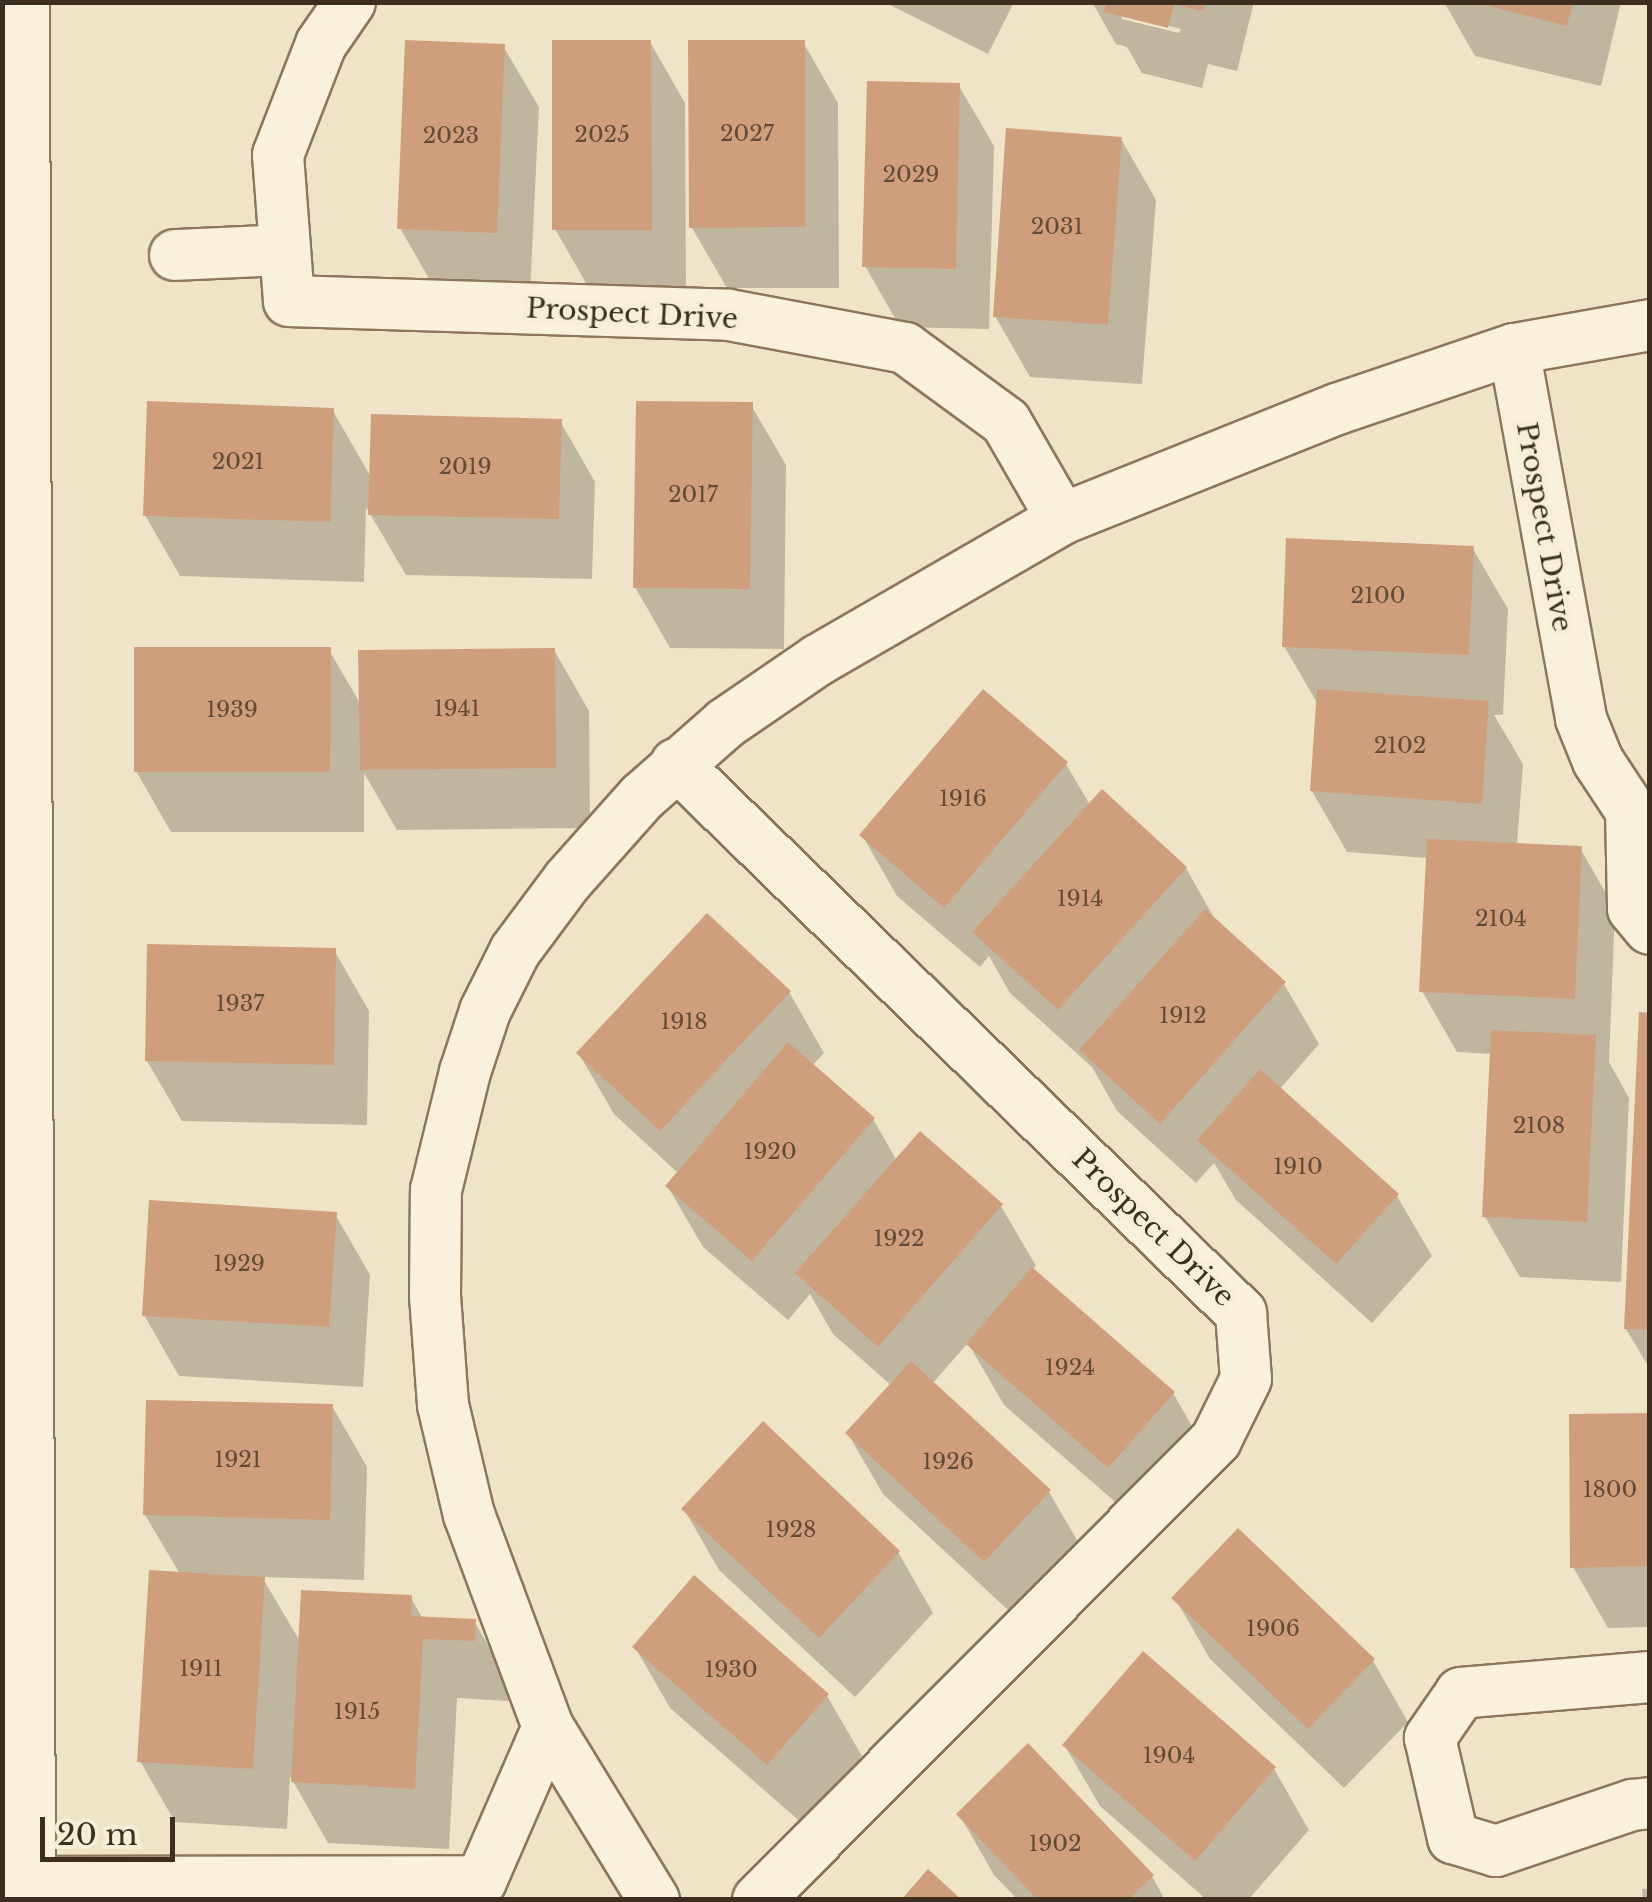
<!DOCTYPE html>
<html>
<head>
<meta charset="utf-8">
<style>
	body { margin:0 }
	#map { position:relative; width:1652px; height:1902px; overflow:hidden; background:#f0e4c8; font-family:"Libre Baskerville",serif }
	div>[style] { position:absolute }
	.shadow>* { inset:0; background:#0003 }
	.building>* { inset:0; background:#cf9f7d }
	.roads { filter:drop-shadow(2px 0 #8d765c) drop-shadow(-2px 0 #8d765c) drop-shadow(0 2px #8d765c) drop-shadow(0 -2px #8d765c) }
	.minor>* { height:50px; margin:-25px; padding:0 25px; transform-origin:25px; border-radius:25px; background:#faf1dc }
	.tertiary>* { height:55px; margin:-27.5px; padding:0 27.5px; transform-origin:27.5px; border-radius:27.5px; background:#faf1dc }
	span { translate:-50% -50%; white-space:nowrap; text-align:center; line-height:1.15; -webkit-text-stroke:10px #f7eed8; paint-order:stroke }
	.number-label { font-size:22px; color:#624a37 }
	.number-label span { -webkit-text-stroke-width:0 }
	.street-label { font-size:28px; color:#3d2e20 }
	.frame { position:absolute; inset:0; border:5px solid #3d2e20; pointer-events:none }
	.scale { position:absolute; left:40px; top:1817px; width:135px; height:45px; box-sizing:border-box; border:5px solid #3d2e20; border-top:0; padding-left:12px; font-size:30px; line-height:35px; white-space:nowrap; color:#3d2e20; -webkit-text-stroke:8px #f7eed8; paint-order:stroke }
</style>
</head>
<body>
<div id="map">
	<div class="shadow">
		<i style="clip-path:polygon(884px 2px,1014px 2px,988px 54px)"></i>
		<i style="clip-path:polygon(evenodd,1092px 2px,1254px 2px,1237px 71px,1208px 64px,1202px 88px,1142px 73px,1127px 47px,1116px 44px,1092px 2px,1122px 14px,1181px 29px,1179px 33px,1122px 19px,1122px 14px)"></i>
		<i style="clip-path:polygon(1444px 2px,1621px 2px,1601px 86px,1475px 56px)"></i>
		<i style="clip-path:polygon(650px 42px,685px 103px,686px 290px,590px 290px,555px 229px)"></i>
		<i style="clip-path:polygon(803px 42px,838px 103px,839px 288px,727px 288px,692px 228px)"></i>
		<i style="clip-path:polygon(503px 46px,539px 107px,530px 293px,435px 289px,400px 228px)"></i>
		<i style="clip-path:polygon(959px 86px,994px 146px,989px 329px,900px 327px,865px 266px)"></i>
		<i style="clip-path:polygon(1121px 139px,1156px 200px,1142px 384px,1030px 377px,995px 316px)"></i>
		<i style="clip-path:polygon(751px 405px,786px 465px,784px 649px,670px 648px,635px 587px)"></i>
		<i style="clip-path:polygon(333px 411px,372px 479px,560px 421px,595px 482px,592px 579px,406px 575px,366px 507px,364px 582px,180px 576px,145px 515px)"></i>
		<i style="clip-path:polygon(1473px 549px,1508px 609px,1503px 715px,1494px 715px,1523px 764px,1517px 845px,1580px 848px,1615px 909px,1609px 1062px,1629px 1098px,1621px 1282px,1520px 1277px,1485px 1217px,1492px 1054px,1457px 1052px,1422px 991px,1428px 858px,1347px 852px,1312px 791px,1319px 706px,1284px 646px)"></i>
		<i style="clip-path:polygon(329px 650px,361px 705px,554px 650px,589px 711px,590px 828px,397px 830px,364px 773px,364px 832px,171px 832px,136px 771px)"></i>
		<i style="clip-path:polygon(1066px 764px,1090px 805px,1186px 868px,1218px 925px,1284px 984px,1319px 1044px,1279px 1090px,1397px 1196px,1432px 1256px,1372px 1323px,1236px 1200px,1214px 1163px,1196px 1183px,1117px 1111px,1092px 1067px,1010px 993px,989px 956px,980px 967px,897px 896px,862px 835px)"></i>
		<i style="clip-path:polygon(334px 950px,369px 1011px,367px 1125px,182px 1121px,147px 1061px)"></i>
		<i style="clip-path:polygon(789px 992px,824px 1053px,812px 1066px,873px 1119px,897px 1161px,1001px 1206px,1036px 1266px,1032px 1270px,1173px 1393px,1208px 1454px,1144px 1527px,1004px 1405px,968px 1343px,932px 1384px,1049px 1492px,1084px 1552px,1020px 1621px,883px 1494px,848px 1434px,892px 1386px,833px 1334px,810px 1294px,788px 1320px,703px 1247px,668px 1187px,679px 1174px,614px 1114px,579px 1054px)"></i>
		<i style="clip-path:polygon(1650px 1015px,1650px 1369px,1626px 1329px)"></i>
		<i style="clip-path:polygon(335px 1214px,370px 1275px,363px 1387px,179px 1376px,144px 1315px)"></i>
		<i style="clip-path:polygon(332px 1406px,367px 1467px,364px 1580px,262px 1577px,301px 1643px,411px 1598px,423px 1619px,474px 1621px,509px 1682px,508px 1701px,457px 1698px,449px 1849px,328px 1843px,290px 1776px,287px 1829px,175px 1822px,140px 1761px,180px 1574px,145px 1515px)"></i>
		<i style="clip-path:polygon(1650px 1415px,1650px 1627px,1608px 1628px,1573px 1567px)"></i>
		<i style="clip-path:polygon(684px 1509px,898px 1552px,933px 1613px,855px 1697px,719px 1570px)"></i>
		<i style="clip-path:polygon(1175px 1598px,1373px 1661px,1408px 1722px,1344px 1788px,1210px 1659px)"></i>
		<i style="clip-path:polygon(635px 1647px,827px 1696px,862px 1756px,803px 1824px,670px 1708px)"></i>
		<i style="clip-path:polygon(1065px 1746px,1274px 1769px,1309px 1830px,1248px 1900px,1207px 1900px,1100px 1806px)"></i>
		<i style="clip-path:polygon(959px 1814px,1152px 1876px,1165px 1900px,1018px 1900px,994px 1875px)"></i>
		<i style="clip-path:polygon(1642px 1889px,1650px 1889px,1650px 1900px,1643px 1900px)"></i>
	</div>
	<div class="building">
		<i style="clip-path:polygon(1107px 2px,1205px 2px,1203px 11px,1174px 4px,1168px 28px,1104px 12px)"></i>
		<i style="clip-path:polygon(1473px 2px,1573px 2px,1567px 26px)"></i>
		<i style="clip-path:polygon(405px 40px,505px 44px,497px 233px,397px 229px)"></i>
		<i style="clip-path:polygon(552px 40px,651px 40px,652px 230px,552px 230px)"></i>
		<i style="clip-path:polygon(688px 40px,805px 40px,805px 227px,689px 228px)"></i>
		<i style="clip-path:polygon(867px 81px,960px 83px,956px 269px,862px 267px)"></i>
		<i style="clip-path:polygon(1006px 128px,1122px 137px,1108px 325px,993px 317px)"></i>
		<i style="clip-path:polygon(147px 401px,334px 408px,330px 522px,143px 516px)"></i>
		<i style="clip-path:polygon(636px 401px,753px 402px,750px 589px,633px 588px)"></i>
		<i style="clip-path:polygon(371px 414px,562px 419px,559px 519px,368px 515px)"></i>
		<i style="clip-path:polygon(1286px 538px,1474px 546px,1469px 655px,1282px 647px)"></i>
		<i style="clip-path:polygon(134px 647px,331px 647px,330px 772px,134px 772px)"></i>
		<i style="clip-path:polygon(555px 648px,556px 768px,360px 770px,358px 650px)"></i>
		<i style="clip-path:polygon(983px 689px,1068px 762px,944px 908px,859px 835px)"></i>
		<i style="clip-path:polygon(1317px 689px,1489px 701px,1482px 804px,1310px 791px)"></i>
		<i style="clip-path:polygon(1102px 789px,1187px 867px,1058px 1010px,972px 932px)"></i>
		<i style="clip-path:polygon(1427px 839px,1582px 846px,1575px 999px,1419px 992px)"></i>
		<i style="clip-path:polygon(1205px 909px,1286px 982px,1160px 1124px,1079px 1050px)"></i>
		<i style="clip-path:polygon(707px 913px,791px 991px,660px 1131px,576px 1053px)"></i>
		<i style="clip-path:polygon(147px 944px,336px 948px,334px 1065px,145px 1061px)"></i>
		<i style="clip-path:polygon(1639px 1012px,1650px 1013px,1650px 1330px,1624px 1329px)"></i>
		<i style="clip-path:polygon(1491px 1030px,1596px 1035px,1587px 1222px,1482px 1217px)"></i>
		<i style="clip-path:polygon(788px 1042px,875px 1118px,752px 1261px,665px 1186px)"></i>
		<i style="clip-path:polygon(1260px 1069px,1399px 1194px,1336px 1264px,1197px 1140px)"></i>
		<i style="clip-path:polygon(920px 1131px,1003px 1204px,878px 1347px,795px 1273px)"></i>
		<i style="clip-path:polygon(149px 1200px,337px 1212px,329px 1327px,142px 1316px)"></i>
		<i style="clip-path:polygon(1032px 1267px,1175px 1392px,1108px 1468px,966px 1344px)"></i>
		<i style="clip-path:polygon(911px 1361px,1051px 1490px,984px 1562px,845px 1433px)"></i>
		<i style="clip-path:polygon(146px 1400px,333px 1404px,330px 1520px,143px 1515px)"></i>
		<i style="clip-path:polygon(1650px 1413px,1650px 1566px,1570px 1568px,1569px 1414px)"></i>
		<i style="clip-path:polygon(763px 1421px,900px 1551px,819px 1638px,681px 1509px)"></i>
		<i style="clip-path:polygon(1238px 1528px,1375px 1659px,1308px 1729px,1171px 1598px)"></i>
		<i style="clip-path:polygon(149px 1570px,265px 1577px,253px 1769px,137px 1762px)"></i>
		<i style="clip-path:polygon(694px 1575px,829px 1694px,767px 1765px,632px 1647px)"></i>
		<i style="clip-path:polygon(301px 1590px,412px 1595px,411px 1616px,476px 1619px,475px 1641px,423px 1639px,415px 1789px,291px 1782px)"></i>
		<i style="clip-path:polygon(1143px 1651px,1276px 1767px,1195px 1861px,1062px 1745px)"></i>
		<i style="clip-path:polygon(1028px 1743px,1154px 1875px,1128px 1900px,1038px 1900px,956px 1814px)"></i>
		<i style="clip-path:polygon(928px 1869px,962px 1900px,901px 1900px)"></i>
	</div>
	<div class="roads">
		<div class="minor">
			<i style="left:350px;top:2px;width:51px;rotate:124.6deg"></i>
			<i style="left:321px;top:44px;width:119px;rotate:111.2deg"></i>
			<i style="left:278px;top:155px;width:146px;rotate:85.7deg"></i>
			<i style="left:289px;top:301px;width:440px;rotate:1.8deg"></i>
			<i style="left:729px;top:315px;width:179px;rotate:10.6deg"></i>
			<i style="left:905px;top:348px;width:125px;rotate:36.2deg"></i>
			<i style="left:1006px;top:422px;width:112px;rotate:60deg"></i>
			<i style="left:175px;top:255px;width:110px;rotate:-2.6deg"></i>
			<i style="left:1514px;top:349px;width:376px;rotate:79.7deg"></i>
			<i style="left:1581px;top:719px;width:45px;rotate:68deg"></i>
			<i style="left:1598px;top:761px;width:60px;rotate:56.6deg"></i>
			<i style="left:1631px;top:811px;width:98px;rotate:88.8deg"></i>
			<i style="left:1633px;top:909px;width:26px;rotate:50deg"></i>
			<i style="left:676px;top:764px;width:788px;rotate:44.18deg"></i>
			<i style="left:1241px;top:1313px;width:66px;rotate:85.7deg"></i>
			<i style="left:1246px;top:1379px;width:68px;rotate:116.2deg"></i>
			<i style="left:1216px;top:1440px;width:649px;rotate:134.88deg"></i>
			<i style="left:1650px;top:1677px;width:190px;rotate:175.2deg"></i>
			<i style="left:1461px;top:1693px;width:55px;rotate:124.6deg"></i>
			<i style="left:1430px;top:1738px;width:103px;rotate:77deg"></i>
			<i style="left:1453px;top:1838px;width:45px;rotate:16.8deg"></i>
			<i style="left:1496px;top:1851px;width:144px;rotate:-18.7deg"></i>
			<i style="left:1632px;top:1805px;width:18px;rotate:-6deg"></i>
			<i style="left:27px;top:1882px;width:454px;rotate:-0.1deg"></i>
			<i style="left:481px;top:1881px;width:168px;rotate:-66.5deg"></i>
			<i style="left:654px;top:1900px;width:203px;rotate:-121.5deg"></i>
			<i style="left:548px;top:1727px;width:226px;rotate:-110.4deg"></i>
			<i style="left:469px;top:1515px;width:113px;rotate:-103.3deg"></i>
			<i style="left:443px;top:1405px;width:109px;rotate:-94.2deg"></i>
			<i style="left:435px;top:1296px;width:106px;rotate:-89.5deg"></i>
			<i style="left:436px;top:1190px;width:122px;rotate:-76.2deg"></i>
			<i style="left:465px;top:1072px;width:64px;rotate:-71.8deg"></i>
			<i style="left:485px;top:1011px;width:67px;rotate:-63.4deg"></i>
			<i style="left:515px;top:951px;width:89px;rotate:-53.3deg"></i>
			<i style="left:568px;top:880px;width:111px;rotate:-48.3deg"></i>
			<i style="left:642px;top:797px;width:112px;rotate:-41.4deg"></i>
			<i style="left:726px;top:723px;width:112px;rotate:-34.4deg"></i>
			<i style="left:818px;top:660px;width:282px;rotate:-30deg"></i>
			<i style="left:1062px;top:519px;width:296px;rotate:-21.8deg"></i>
			<i style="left:1337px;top:409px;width:187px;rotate:-18.7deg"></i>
			<i style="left:1514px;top:349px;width:138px;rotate:-10deg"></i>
		</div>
		<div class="tertiary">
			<i style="left:21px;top:2px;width:1898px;rotate:89.82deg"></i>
		</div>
	</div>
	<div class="number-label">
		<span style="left:747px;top:134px">2027</span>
		<span style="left:602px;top:135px">2025</span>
		<span style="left:451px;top:136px">2023</span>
		<span style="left:911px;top:175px">2029</span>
		<span style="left:1057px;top:227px">2031</span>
		<span style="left:238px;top:462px">2021</span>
		<span style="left:465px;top:467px">2019</span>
		<span style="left:693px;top:495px">2017</span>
		<span style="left:1378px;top:596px">2100</span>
		<span style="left:457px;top:709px">1941</span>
		<span style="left:232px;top:710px">1939</span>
		<span style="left:1400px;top:746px">2102</span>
		<span style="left:963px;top:799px">1916</span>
		<span style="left:1080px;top:899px">1914</span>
		<span style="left:1501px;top:919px">2104</span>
		<span style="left:240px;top:1004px">1937</span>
		<span style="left:1183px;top:1016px">1912</span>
		<span style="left:684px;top:1022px">1918</span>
		<span style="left:1539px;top:1126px">2108</span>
		<span style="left:770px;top:1152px">1920</span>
		<span style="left:1298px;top:1167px">1910</span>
		<span style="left:899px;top:1239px">1922</span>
		<span style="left:239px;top:1264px">1929</span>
		<span style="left:1070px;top:1368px">1924</span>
		<span style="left:238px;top:1460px">1921</span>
		<span style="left:948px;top:1462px">1926</span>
		<span style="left:1610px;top:1490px">1800</span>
		<span style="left:791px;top:1530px">1928</span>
		<span style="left:1273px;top:1629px">1906</span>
		<span style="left:201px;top:1669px">1911</span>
		<span style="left:731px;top:1670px">1930</span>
		<span style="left:357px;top:1712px">1915</span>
		<span style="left:1169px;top:1756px">1904</span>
		<span style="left:1055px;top:1844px">1902</span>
	</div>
	<div class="street-label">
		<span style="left:632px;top:314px;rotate:3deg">Prospect Drive</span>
		<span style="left:1544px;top:527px;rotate:80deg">Prospect Drive</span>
		<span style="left:1153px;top:1228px;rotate:44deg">Prospect Drive</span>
	</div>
	<div class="frame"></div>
	<div class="scale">20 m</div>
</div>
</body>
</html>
